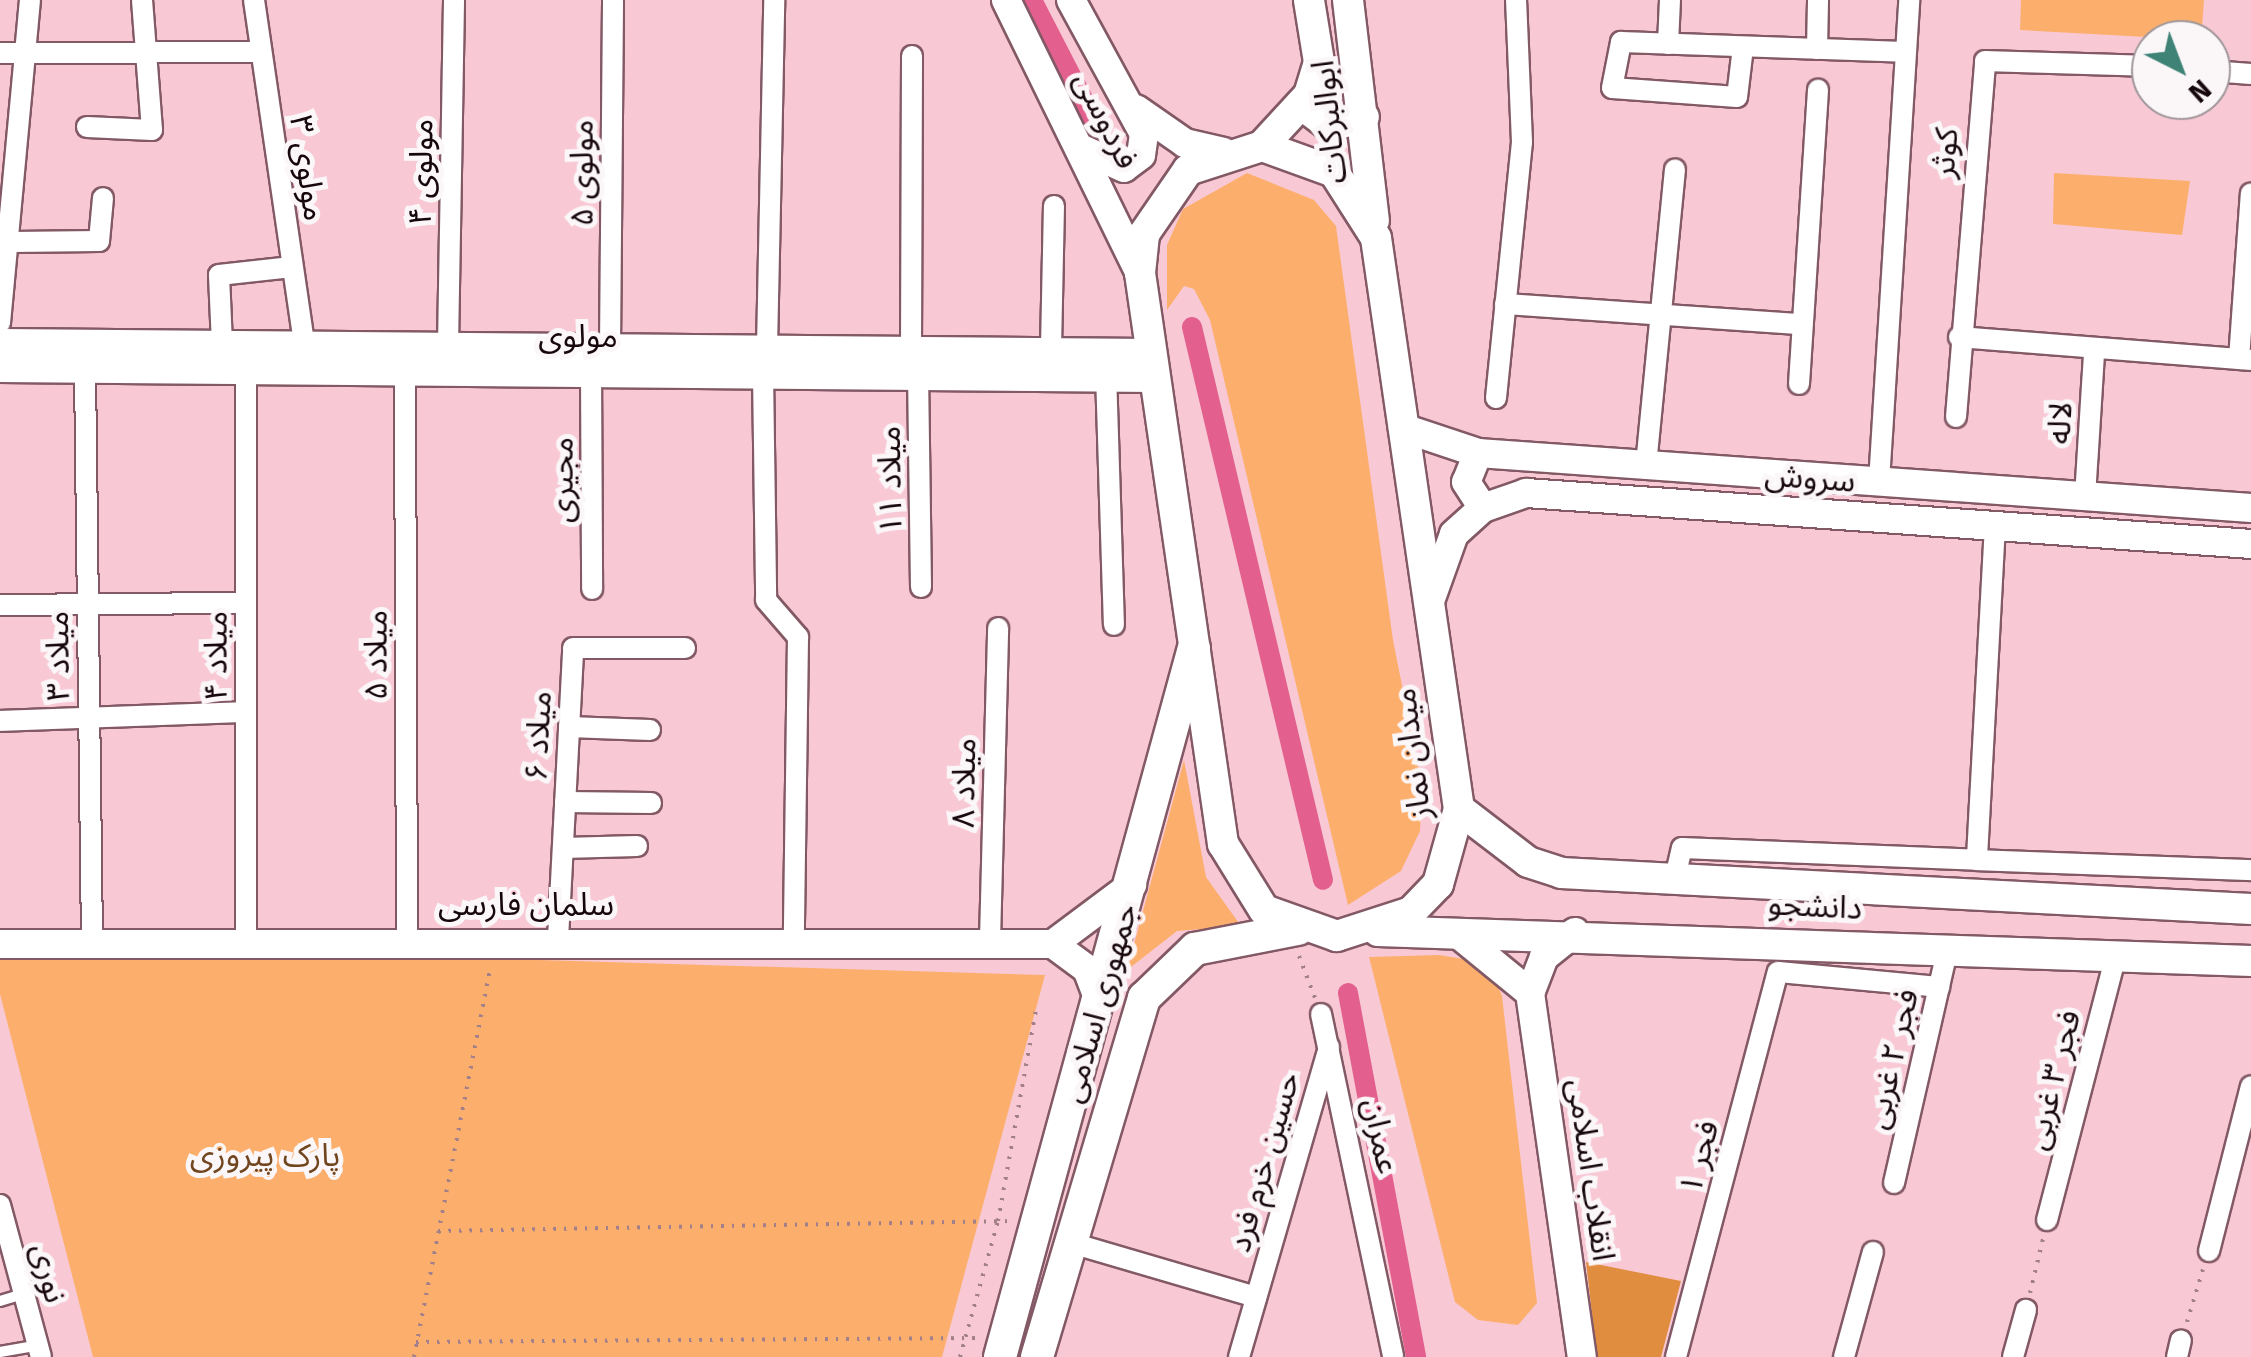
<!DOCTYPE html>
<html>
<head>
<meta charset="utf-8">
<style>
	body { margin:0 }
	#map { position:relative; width:2251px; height:1357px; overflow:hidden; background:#f8c8d5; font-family:"Fira Sans","Noto Sans Arabic",sans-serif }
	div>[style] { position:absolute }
	.green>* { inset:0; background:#fcaf6d }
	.forest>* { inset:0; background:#e08d40 }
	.canal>* { height:20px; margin:-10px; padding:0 10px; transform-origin:10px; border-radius:10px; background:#e25f8e }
	.path>* { height:4px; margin-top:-2px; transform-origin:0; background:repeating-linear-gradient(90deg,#a27f89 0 2.5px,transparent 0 10.5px) }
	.roads { filter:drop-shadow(2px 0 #825965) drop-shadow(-2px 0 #825965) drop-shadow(0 2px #825965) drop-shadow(0 -2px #825965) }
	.service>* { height:10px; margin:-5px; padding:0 5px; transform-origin:5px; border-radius:5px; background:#fff }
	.minor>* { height:20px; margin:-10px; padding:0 10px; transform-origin:10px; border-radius:10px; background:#fff }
	.tertiary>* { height:28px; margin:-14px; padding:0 14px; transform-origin:14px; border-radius:14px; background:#fff }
	.secondary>* { height:30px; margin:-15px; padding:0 15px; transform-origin:15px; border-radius:15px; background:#fff }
	.primary>* { height:32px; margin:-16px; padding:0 16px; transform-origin:16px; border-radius:16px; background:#fff }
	span { translate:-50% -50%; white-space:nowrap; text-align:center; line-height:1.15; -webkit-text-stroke:10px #fbf6f8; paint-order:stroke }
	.street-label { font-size:32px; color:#16070c }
	.park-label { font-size:32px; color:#71461f }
	.north { position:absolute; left:2131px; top:20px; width:100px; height:100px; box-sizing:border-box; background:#fbf6f8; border:2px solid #9f969a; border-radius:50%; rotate:138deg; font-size:28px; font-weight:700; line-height:40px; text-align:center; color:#16070c }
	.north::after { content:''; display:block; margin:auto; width:35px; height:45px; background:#3f8377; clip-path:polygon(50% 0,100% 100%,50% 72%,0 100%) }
</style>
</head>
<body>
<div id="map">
	<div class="green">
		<i style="clip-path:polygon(2021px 0,2204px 0,2201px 40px,2020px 30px)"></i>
		<i style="clip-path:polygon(1247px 173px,1314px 200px,1336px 226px,1393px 640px,1422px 786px,1420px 831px,1401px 871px,1348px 905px,1210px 320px,1194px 289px,1184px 286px,1167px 310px,1167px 245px,1183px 209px)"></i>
		<i style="clip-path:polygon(2054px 173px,2190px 181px,2182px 235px,2053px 224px)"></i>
		<i style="clip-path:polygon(1184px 760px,1206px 877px,1241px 926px,1177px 931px,1127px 970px)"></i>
		<i style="clip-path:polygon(0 944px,1045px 975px,942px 1357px,93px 1357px,0 994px)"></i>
		<i style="clip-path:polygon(1439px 955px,1488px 963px,1502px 996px,1537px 1303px,1518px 1325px,1478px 1320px,1455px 1302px,1369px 957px)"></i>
	</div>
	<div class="forest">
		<i style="clip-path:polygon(1586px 1262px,1681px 1281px,1661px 1357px,1597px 1357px)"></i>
	</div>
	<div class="canal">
		<i style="left:1032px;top:0;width:135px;rotate:62.7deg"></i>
		<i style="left:1192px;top:327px;width:568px;rotate:76.67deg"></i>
		<i style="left:1348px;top:993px;width:370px;rotate:79.4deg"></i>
	</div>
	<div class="path">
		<i style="left:1299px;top:956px;width:45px;rotate:69.1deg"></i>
		<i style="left:438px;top:1231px;width:575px;rotate:-1deg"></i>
		<i style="left:2030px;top:1293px;width:56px;rotate:-76.5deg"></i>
		<i style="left:2187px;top:1322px;width:55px;rotate:-73.2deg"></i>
		<i style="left:416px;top:1342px;width:566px;rotate:-0.4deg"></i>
		<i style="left:414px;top:1357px;width:395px;rotate:-78.9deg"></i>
		<i style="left:960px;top:1357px;width:141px;rotate:-74.4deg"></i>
		<i style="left:998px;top:1221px;width:219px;rotate:-79.8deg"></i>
	</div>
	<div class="roads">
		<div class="service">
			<i style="left:0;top:1301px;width:24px;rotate:-17deg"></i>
			<i style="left:0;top:1352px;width:39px;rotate:-10deg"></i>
		</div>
		<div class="minor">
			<i style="left:254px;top:0;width:348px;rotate:81.7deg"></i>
			<i style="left:1668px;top:44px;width:44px;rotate:-87.4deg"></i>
			<i style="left:1743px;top:47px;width:50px;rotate:96.8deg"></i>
			<i style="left:1737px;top:97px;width:125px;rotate:-175.9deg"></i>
			<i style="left:1612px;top:88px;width:47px;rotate:-78.9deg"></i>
			<i style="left:1621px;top:42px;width:283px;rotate:2deg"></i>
			<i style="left:1817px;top:49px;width:49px;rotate:-88.8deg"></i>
			<i style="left:0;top:53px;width:261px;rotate:-0.2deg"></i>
			<i style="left:2211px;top:71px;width:40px;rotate:4.3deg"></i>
			<i style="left:87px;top:127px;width:65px;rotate:2.6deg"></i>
			<i style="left:152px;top:130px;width:130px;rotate:-94.4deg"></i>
			<i style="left:12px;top:242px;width:87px;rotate:-0.7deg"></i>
			<i style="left:99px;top:241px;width:43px;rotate:-84.7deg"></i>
			<i style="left:1505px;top:304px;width:298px;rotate:3.9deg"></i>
			<i style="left:0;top:323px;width:324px;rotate:-84.7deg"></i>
			<i style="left:1959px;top:337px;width:293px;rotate:4.5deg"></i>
			<i style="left:222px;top:344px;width:69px;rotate:-92.5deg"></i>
			<i style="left:219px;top:275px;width:73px;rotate:-6.3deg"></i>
			<i style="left:448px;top:345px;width:345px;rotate:-89deg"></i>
			<i style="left:610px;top:347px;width:347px;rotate:-89.5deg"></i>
			<i style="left:767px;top:348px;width:348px;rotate:-88.8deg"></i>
			<i style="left:911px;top:348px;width:292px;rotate:-89.8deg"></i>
			<i style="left:1051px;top:348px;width:142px;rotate:-88.8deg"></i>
			<i style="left:2239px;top:359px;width:166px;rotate:-85.9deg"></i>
			<i style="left:85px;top:369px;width:574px;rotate:89.3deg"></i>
			<i style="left:246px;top:370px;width:571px;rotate:90deg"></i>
			<i style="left:405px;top:370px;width:570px;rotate:89.8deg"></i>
			<i style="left:591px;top:371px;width:218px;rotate:89.7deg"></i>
			<i style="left:763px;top:372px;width:228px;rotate:89.2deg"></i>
			<i style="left:766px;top:600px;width:49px;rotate:49.1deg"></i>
			<i style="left:798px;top:637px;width:301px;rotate:90.8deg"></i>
			<i style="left:918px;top:372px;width:215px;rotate:89.2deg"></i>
			<i style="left:1106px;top:373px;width:252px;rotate:88.2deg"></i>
			<i style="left:1799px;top:384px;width:295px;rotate:-86.3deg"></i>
			<i style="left:1496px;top:398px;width:257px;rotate:-84.2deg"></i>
			<i style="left:1522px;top:142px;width:142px;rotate:-92.4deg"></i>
			<i style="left:1956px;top:417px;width:357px;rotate:-85.3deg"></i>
			<i style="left:1985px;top:61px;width:166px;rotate:1.7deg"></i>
			<i style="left:1646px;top:465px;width:297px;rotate:-84.4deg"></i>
			<i style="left:1879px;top:482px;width:483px;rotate:-86.4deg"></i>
			<i style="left:2085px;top:497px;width:144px;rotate:-86.4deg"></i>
			<i style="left:1995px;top:525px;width:335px;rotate:93.1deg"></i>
			<i style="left:1977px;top:860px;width:274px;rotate:2.1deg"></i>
			<i style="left:0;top:605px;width:246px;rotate:-0.5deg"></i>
			<i style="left:0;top:721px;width:246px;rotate:-2.1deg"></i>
			<i style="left:569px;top:727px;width:81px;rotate:2.1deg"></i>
			<i style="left:565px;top:802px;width:86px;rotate:0.7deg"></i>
			<i style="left:563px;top:848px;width:74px;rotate:-1.5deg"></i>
			<i style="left:1674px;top:882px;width:35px;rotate:-77deg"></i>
			<i style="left:1682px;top:848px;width:295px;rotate:2.3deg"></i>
			<i style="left:558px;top:939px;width:291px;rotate:-87deg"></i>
			<i style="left:573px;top:648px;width:112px"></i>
			<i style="left:990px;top:940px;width:312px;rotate:-88.5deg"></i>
			<i style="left:1321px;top:1014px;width:350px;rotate:78.1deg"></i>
			<i style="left:1894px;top:1183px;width:242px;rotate:-77.1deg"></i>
			<i style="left:0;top:1205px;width:157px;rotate:74.9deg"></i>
			<i style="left:2047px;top:1220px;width:274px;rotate:-75.4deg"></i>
			<i style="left:1068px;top:1242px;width:196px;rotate:16.3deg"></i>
			<i style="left:2209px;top:1251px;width:170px;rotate:-75.7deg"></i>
			<i style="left:1239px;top:1357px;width:323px;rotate:-73.8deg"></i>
			<i style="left:1676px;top:1357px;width:398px;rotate:-75.2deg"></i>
			<i style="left:1778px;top:972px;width:162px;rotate:5.3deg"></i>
			<i style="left:1844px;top:1357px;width:109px;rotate:-74.6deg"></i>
			<i style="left:2013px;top:1357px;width:49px;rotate:-74.5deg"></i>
			<i style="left:2177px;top:1357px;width:17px;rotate:-77deg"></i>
		</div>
		<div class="tertiary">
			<i style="left:1006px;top:0;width:304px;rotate:63.9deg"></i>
			<i style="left:1071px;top:0;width:153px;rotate:61.4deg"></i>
			<i style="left:1144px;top:134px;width:21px;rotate:98deg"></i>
			<i style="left:1141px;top:155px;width:21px;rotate:143deg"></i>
			<i style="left:1124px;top:168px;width:46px;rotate:-155.7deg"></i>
			<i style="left:1136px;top:109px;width:60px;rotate:34.8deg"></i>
			<i style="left:1185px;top:143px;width:39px;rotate:13deg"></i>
			<i style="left:0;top:343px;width:1151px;rotate:0.5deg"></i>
			<i style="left:0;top:368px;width:1155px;rotate:0.5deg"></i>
			<i style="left:1403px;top:428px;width:79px;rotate:18.4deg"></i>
			<i style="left:1478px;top:453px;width:775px;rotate:4.07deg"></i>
			<i style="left:1478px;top:453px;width:31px;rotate:112deg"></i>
			<i style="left:1466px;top:482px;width:31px;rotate:57deg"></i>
			<i style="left:1429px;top:604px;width:74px;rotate:-70.3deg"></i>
			<i style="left:1454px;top:534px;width:39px;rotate:-42deg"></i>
			<i style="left:1483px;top:508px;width:46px;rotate:-19.2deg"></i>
			<i style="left:1526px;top:493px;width:727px;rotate:4.02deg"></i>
			<i style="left:1575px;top:932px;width:40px;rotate:141deg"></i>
			<i style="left:1544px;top:957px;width:39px;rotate:111deg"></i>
			<i style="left:1530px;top:993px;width:368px;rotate:81.9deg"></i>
			<i style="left:1458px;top:934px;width:93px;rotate:39.3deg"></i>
			<i style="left:0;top:944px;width:1053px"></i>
			<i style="left:1053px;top:944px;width:99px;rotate:-36.8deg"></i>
			<i style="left:1053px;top:944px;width:42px;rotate:36.3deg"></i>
			<i style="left:1087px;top:969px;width:34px;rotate:69deg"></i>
		</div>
		<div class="secondary">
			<i style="left:1348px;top:0;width:222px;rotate:83.3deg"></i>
			<i style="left:1301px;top:104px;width:36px;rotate:37deg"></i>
			<i style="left:1330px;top:126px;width:35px;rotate:-15deg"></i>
			<i style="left:1262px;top:146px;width:77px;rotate:19.9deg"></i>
			<i style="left:1334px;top:172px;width:78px;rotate:57.5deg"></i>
			<i style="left:1376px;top:238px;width:577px;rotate:81.73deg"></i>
			<i style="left:1459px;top:809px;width:78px;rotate:105.6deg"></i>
			<i style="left:1438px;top:884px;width:39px;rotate:134deg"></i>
			<i style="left:1411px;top:912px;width:78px;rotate:162deg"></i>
			<i style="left:1337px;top:936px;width:77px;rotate:-160.4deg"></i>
			<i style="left:1264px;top:910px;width:78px;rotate:-121.8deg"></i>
			<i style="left:1223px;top:844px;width:577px;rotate:-98.27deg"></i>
			<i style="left:1140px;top:273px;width:39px;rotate:-84deg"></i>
			<i style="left:1144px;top:234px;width:78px;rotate:-55.5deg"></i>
			<i style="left:1188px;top:170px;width:78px;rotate:-18deg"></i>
			<i style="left:1262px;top:146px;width:69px;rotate:-47.3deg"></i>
			<i style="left:1309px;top:95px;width:34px;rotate:-73deg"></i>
			<i style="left:1319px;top:62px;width:63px;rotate:-99.2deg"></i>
			<i style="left:1459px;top:809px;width:87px;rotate:37.5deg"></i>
			<i style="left:1528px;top:862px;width:35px;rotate:18deg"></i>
			<i style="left:1561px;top:873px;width:691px;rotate:2.99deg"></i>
			<i style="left:1378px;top:931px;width:874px;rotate:1.97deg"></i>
		</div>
		<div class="primary">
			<i style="left:1000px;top:1357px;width:735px;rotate:-74.7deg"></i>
			<i style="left:1037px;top:1357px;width:375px;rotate:-73.4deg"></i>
			<i style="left:1144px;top:998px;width:71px;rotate:-43.9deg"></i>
			<i style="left:1195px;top:949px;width:105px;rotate:-11deg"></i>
		</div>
	</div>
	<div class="street-label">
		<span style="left:1106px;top:120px;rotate:63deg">فردوسی</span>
		<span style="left:1329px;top:122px;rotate:-96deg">ابوالبرکات</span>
		<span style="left:1945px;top:153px;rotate:-85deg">کوثر</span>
		<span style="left:308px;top:168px;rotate:82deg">مولوی ۳</span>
		<span style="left:421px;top:172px;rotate:-89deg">مولوی ۴</span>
		<span style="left:582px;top:173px;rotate:-90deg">مولوی ۵</span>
		<span style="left:578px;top:336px">مولوی</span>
		<span style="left:2060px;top:423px;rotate:-87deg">لاله</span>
		<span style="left:1810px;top:478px;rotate:4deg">سروش</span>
		<span style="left:562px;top:480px;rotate:-90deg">مجیری</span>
		<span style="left:890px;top:480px;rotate:-91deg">میلاد ۱۱</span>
		<span style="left:376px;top:655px;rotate:-90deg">میلاد ۵</span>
		<span style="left:58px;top:656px;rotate:-91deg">میلاد ۳</span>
		<span style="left:216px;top:656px;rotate:-90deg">میلاد ۴</span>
		<span style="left:538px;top:736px;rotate:-87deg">میلاد ۶</span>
		<span style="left:1412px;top:754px;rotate:-97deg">میدان نماز</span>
		<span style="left:964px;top:783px;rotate:-89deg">میلاد ۸</span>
		<span style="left:526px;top:904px">سلمان فارسی</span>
		<span style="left:1815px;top:906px;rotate:3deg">دانشجو</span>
		<span style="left:1099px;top:1003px;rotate:-74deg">جمهوری اسلامی</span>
		<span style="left:1892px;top:1059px;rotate:-77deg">فجر ۲ غربی</span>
		<span style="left:2053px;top:1080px;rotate:-76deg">فجر ۳ غربی</span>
		<span style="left:1381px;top:1136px;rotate:78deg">عمران</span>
		<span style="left:1699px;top:1157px;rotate:-75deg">فجر ۱</span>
		<span style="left:1264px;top:1162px;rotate:-74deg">حسین خرم فرد</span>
		<span style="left:1591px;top:1170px;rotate:82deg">انقلاب اسلامی</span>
		<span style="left:49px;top:1273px;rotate:75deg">نوری</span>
	</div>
	<div class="park-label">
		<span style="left:265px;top:1155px">پارک پیروزی</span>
	</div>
	<div class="north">N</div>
</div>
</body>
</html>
